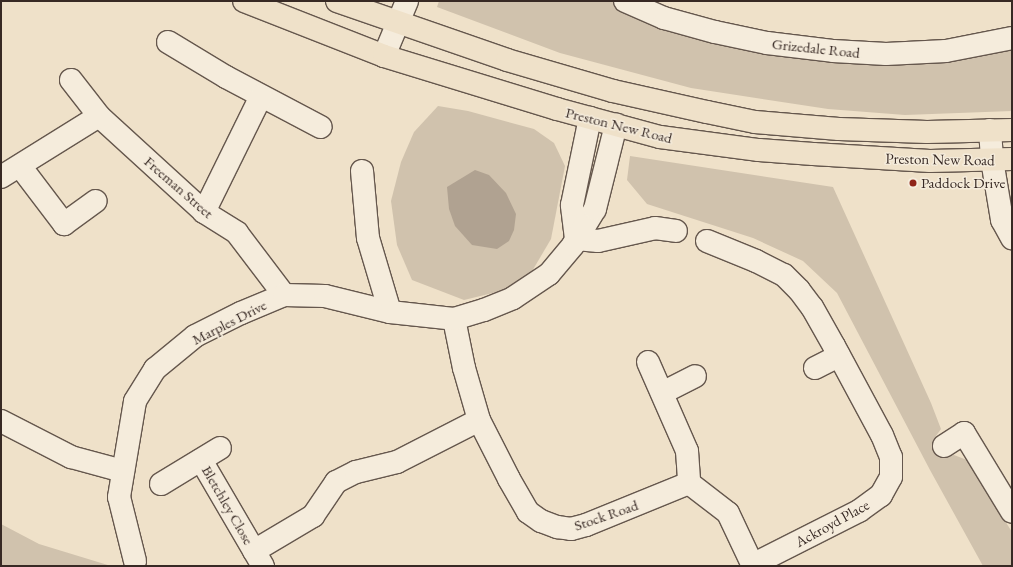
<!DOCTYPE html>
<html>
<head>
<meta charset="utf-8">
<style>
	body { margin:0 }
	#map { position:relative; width:1013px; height:567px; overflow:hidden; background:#efe1c9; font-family:"EB Garamond",serif }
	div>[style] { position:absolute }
	.green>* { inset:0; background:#d0c2ad }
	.water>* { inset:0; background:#b0a291 }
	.roads { filter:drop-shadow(1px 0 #65574d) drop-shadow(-1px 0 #65574d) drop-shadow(0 1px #65574d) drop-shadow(0 -1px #65574d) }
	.minor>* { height:22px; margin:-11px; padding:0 11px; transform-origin:11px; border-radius:11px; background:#f5ecdc }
	.highway>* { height:22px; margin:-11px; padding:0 11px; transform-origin:11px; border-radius:11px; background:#efe1c9 }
	.dots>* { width:11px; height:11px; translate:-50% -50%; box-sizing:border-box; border:2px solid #f5ecdc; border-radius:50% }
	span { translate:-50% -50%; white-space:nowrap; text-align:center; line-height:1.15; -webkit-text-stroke:3px #f5ecdc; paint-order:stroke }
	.street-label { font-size:15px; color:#372924 }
	.poi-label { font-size:15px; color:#372924 }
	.left { translate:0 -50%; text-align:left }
	.frame { position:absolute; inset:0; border:2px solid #372924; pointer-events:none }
</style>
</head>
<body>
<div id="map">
	<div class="green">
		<i style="clip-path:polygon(439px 1px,625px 1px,833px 51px,1012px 38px,1012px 111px,905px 115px,828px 109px,691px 88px,560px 53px,437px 7px)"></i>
		<i style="clip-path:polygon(438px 106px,468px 111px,534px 129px,554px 143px,565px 166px,551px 239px,531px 273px,505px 290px,464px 300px,412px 280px,397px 245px,391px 201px,401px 162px,414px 132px)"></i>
		<i style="clip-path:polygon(630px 156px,833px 187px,931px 403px,941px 429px,933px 440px,943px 457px,954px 455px,967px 460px,1012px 532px,1012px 566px,983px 566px,930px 470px,837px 293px,803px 261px,753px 238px,647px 204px,627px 180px)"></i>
		<i style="clip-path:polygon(1px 524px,39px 544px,111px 566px,1px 566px)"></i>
	</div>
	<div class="water">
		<i style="clip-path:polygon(475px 170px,489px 175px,506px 193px,516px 214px,514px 230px,509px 241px,497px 249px,472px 245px,455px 226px,449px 209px,447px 187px)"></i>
	</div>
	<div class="roads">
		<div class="minor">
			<i style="left:625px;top:1px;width:43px;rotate:23.6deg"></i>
			<i style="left:664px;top:18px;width:53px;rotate:15.4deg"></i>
			<i style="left:715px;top:32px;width:53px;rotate:11.9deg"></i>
			<i style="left:767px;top:43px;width:66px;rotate:6.9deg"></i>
			<i style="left:833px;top:51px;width:53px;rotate:3.2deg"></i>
			<i style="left:886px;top:54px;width:60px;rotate:-2.9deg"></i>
			<i style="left:946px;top:51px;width:67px;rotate:-11.1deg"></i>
			<i style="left:168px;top:42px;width:68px;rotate:31.1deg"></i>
			<i style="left:226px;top:77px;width:107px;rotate:27.8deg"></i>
			<i style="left:384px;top:56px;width:60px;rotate:-67.3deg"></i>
			<i style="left:71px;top:80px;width:46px;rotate:52.1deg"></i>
			<i style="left:99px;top:116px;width:142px;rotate:42.4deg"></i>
			<i style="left:204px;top:212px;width:39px;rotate:32deg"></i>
			<i style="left:237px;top:233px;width:78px;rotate:52.8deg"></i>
			<i style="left:990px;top:130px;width:30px;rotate:86deg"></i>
			<i style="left:992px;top:160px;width:61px;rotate:80.5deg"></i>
			<i style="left:1002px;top:220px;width:21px;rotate:61deg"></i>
			<i style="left:20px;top:166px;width:73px;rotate:52.8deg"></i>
			<i style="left:64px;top:224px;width:39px;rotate:-36deg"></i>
			<i style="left:362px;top:171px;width:67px;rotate:84.9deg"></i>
			<i style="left:368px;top:238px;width:77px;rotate:73.4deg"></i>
			<i style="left:1px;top:177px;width:115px;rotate:-31.9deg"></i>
			<i style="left:204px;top:212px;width:129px;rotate:-63.8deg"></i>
			<i style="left:576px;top:239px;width:34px;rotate:-97deg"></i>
			<i style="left:572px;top:205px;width:89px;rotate:-78.3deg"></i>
			<i style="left:576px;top:239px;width:22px;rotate:5deg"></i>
			<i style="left:598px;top:241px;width:58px;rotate:-12.8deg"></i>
			<i style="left:655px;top:228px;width:21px;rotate:8deg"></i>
			<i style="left:707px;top:241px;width:53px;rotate:22.2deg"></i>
			<i style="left:756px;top:261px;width:31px;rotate:27deg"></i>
			<i style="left:784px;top:275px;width:21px;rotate:45deg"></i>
			<i style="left:799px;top:290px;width:21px;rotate:53deg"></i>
			<i style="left:812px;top:307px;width:45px;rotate:60.6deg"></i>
			<i style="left:834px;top:346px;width:101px;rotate:61.7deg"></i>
			<i style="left:882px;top:435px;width:24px;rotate:68deg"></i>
			<i style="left:891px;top:457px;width:20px;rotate:90deg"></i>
			<i style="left:891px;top:477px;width:21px;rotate:119deg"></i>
			<i style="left:881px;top:495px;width:27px;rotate:144deg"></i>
			<i style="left:859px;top:511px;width:120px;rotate:153.2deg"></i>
			<i style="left:454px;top:319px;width:50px;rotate:78.5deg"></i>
			<i style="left:464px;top:368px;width:54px;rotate:73.9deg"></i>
			<i style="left:479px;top:420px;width:66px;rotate:63deg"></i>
			<i style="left:509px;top:479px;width:38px;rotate:60deg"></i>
			<i style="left:528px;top:512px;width:16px;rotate:35deg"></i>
			<i style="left:541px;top:521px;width:17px;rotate:21deg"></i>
			<i style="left:557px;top:527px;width:14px;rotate:8deg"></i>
			<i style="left:571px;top:529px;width:16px;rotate:-15deg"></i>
			<i style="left:586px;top:525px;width:111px;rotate:-22.2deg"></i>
			<i style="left:689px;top:483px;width:49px;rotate:37.6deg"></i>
			<i style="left:728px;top:513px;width:59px;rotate:64.7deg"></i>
			<i style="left:648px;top:362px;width:97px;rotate:66.3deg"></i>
			<i style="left:687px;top:451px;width:32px;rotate:86deg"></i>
			<i style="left:815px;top:368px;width:27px;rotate:-27deg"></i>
			<i style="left:662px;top:393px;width:37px;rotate:-27deg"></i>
			<i style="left:1px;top:421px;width:79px;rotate:27.2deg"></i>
			<i style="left:71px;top:457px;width:54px;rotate:15.1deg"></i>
			<i style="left:944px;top:446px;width:24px;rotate:-33deg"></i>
			<i style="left:964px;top:433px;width:92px;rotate:58.7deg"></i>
			<i style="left:201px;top:460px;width:123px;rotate:59.7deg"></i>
			<i style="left:161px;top:484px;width:69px;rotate:-31.4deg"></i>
			<i style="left:254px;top:551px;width:69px;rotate:-30.7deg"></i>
			<i style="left:313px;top:516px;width:41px;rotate:-55.9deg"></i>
			<i style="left:336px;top:482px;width:22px;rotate:-27deg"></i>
			<i style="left:356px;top:472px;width:42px;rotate:-13.7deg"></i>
			<i style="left:397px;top:462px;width:92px;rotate:-27.1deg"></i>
			<i style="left:135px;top:561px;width:66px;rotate:-104deg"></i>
			<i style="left:119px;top:497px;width:97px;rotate:-80.5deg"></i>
			<i style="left:135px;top:401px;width:38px;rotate:-58deg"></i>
			<i style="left:155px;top:369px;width:52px;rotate:-39.5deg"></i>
			<i style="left:195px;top:336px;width:51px;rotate:-26.6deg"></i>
			<i style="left:241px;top:313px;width:47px;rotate:-22.7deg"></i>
			<i style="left:284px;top:295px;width:41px;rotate:1.4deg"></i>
			<i style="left:325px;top:296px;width:67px;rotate:13.8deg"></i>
			<i style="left:390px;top:312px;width:64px;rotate:6.2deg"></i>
			<i style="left:454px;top:319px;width:31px;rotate:-17deg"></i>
			<i style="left:484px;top:310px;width:31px;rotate:-22deg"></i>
			<i style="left:513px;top:298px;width:43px;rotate:-33.7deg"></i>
			<i style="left:549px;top:274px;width:38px;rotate:-50deg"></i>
			<i style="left:573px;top:245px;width:42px;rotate:-58.6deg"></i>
			<i style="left:595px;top:209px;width:87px;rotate:-76deg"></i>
		</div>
		<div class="highway">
			<i style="left:244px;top:1px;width:150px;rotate:21.4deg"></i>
			<i style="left:384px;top:56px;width:181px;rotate:17deg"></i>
			<i style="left:557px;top:109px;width:107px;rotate:15.2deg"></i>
			<i style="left:660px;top:137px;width:100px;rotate:7.5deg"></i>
			<i style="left:759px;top:150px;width:54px;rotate:4.2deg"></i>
			<i style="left:813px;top:154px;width:117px;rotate:3.4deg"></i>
			<i style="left:930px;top:161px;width:82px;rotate:-1.4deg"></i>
			<i style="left:337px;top:1px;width:180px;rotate:19.1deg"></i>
			<i style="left:507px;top:60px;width:110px;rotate:16.3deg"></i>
			<i style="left:613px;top:91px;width:96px;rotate:12.6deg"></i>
			<i style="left:707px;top:112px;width:49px;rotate:11.8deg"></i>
			<i style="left:755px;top:122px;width:84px;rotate:4.8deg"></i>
			<i style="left:839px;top:129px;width:88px;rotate:2deg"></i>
			<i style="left:927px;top:132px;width:85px;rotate:-1.3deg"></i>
		</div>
	</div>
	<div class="dots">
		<i style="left:913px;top:183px;background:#8f2418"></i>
	</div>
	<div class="street-label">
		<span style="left:816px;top:48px;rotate:6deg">Grizedale Road</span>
		<span style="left:619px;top:125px;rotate:14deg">Preston New Road</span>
		<span style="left:940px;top:159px;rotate:1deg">Preston New Road</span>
		<span style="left:179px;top:187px;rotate:41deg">Freeman Street</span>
		<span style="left:229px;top:322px;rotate:-27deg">Marples Drive</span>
		<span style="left:228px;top:505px;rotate:60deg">Bletchley Close</span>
		<span style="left:606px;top:515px;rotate:-19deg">Stock Road</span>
		<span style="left:832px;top:523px;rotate:-29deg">Ackroyd Place</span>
	</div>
	<div class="poi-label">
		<span class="left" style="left:921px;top:183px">Paddock Drive</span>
	</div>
	<div class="frame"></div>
</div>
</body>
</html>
